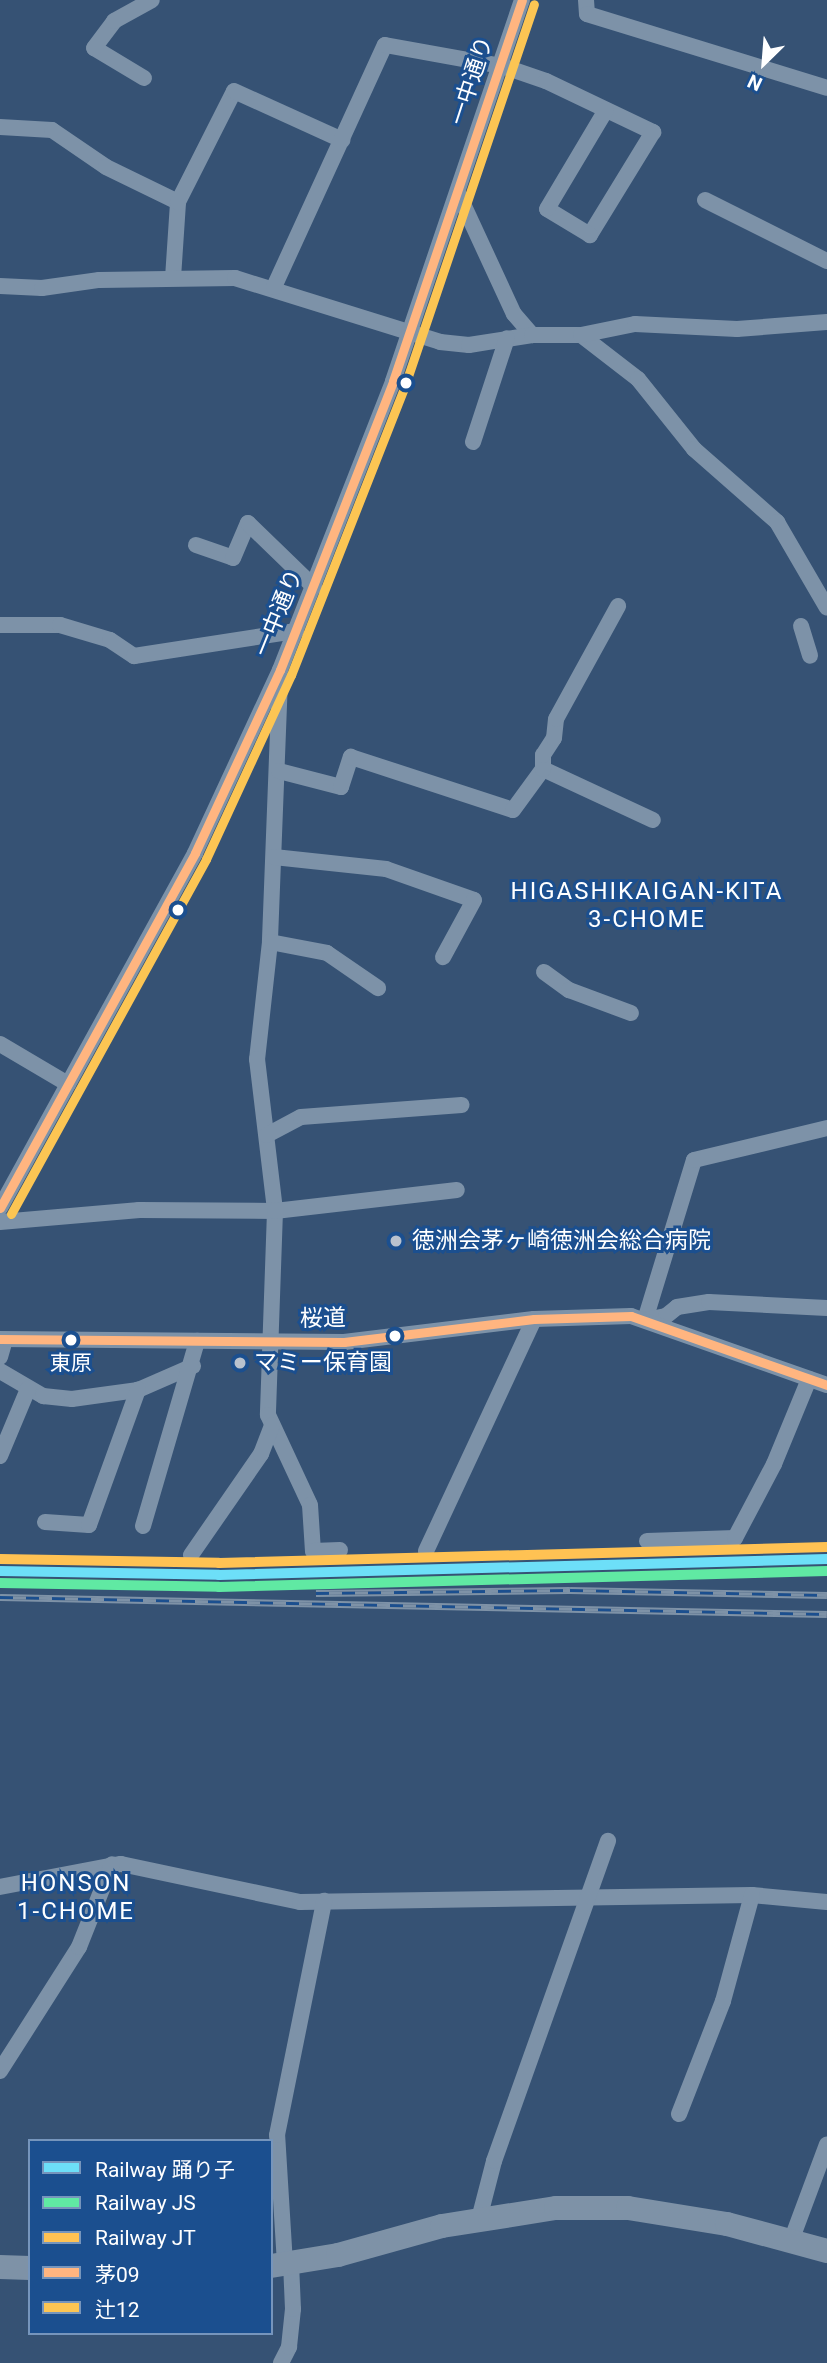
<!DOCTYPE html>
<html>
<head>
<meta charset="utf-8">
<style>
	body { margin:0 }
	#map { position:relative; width:827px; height:2363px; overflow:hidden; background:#365274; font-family:Roboto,"Noto Sans JP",sans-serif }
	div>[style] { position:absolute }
	.minor>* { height:16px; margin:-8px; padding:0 8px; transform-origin:8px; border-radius:8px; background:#7d92a8 }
	.highway>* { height:24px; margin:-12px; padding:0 12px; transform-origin:12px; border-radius:12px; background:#7e92a7 }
	.rail>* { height:7px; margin-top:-3.5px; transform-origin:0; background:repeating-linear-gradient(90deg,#1b4f8f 0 13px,#7e92a7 0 26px); box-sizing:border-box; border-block:2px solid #7e92a7 }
	.bus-1>* { height:9px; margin:-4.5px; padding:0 4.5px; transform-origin:4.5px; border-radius:4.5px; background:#ffb580 }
	.bus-2>* { height:9px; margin:-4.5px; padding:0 4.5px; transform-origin:4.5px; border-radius:4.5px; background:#fcc553 }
	.rail-1>* { height:10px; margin:-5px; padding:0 5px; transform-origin:5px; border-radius:5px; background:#6ddff8 }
	.rail-2>* { height:10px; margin:-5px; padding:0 5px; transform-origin:5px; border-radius:5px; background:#60e9a3 }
	.rail-3>* { height:10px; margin:-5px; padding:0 5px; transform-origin:5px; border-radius:5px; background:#ffc253 }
	.dots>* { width:19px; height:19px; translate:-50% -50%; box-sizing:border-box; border:4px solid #1b4f8f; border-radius:50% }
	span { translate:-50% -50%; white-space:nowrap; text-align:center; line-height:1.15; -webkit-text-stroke:6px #1b4f8f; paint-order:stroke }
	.bus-label { font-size:21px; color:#fff }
	.street-label { font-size:23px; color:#fff }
	.poi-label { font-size:23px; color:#fff }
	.left { translate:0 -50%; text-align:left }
	.neighbourhood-label { font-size:24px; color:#fff; letter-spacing:2px }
	.legend { position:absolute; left:28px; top:2139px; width:245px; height:196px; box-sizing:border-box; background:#1b4f8f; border:2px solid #7695bc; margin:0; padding:9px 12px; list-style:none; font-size:21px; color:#fff }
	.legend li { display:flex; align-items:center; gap:14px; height:35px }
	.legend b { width:35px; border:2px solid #7695bc }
	.north { position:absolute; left:729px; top:28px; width:70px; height:70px; -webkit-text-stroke:5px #1b4f8f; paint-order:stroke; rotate:205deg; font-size:19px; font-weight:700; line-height:28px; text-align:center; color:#fff }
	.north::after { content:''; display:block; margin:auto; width:24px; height:32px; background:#fff; clip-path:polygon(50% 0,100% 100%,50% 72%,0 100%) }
</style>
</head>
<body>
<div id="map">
	<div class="minor">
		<i style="left:586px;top:0;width:14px;rotate:86deg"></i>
		<i style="left:587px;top:14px;width:251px;rotate:17.1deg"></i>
		<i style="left:144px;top:78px;width:58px;rotate:-149deg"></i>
		<i style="left:94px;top:48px;width:34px;rotate:-53deg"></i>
		<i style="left:114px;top:21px;width:43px;rotate:-28.9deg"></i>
		<i style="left:0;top:127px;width:52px;rotate:3.3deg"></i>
		<i style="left:52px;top:130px;width:65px;rotate:34.4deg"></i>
		<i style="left:106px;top:167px;width:80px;rotate:25.9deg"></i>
		<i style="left:458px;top:193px;width:133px;rotate:65.2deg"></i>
		<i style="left:514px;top:314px;width:28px;rotate:49deg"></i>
		<i style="left:705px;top:200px;width:136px;rotate:26.6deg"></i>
		<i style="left:173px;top:278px;width:76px;rotate:-86.2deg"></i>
		<i style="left:178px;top:202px;width:124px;rotate:-63.2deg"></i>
		<i style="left:234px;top:91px;width:119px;rotate:24.4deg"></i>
		<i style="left:0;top:286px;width:42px;rotate:2.7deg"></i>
		<i style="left:42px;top:288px;width:58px;rotate:-8deg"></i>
		<i style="left:99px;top:280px;width:136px;rotate:-0.8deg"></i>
		<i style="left:235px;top:278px;width:215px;rotate:17.3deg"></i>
		<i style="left:440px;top:342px;width:29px;rotate:6deg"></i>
		<i style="left:469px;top:345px;width:64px;rotate:-9deg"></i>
		<i style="left:532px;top:335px;width:49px"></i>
		<i style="left:581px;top:335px;width:72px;rotate:37.7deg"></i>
		<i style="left:638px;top:379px;width:90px;rotate:51.3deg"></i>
		<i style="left:694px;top:449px;width:111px;rotate:41.3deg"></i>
		<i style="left:777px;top:522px;width:99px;rotate:59.8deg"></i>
		<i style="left:274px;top:287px;width:266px;rotate:-65.4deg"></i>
		<i style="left:385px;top:45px;width:119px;rotate:10.2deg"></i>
		<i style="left:502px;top:66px;width:46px;rotate:18.8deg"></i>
		<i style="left:546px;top:81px;width:119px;rotate:25.5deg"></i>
		<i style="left:653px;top:132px;width:121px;rotate:121.5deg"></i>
		<i style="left:590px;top:235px;width:50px;rotate:-148.8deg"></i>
		<i style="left:547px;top:209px;width:115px;rotate:-59.2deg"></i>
		<i style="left:581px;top:335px;width:55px;rotate:-11.5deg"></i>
		<i style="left:635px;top:324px;width:102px;rotate:2.8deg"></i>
		<i style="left:737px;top:329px;width:90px;rotate:-4.4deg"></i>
		<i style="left:473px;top:442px;width:109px;rotate:-71.9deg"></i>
		<i style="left:196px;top:545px;width:39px;rotate:19deg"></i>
		<i style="left:233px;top:558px;width:38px;rotate:-67deg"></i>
		<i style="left:248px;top:523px;width:92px;rotate:44.1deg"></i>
		<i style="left:0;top:625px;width:60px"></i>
		<i style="left:60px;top:625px;width:52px;rotate:16.7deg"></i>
		<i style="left:110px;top:640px;width:29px;rotate:34deg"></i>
		<i style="left:134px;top:656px;width:164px;rotate:-8.8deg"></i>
		<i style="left:801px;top:626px;width:31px;rotate:73deg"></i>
		<i style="left:280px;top:679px;width:263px;rotate:92.2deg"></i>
		<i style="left:270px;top:942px;width:118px;rotate:96.3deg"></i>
		<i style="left:257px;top:1059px;width:153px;rotate:83.2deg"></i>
		<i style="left:275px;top:1211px;width:204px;rotate:92deg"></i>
		<i style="left:268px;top:1415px;width:99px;rotate:65deg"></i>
		<i style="left:310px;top:1505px;width:46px;rotate:86.3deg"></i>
		<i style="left:313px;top:1551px;width:27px;rotate:-2deg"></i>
		<i style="left:543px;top:769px;width:121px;rotate:24.9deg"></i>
		<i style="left:279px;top:771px;width:64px;rotate:14.5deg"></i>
		<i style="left:341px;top:787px;width:32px;rotate:-72deg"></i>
		<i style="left:351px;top:757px;width:170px;rotate:18.1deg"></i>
		<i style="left:513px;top:810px;width:51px;rotate:-53.8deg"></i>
		<i style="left:543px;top:769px;width:14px;rotate:-90deg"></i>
		<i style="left:543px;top:755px;width:20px;rotate:-57deg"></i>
		<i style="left:554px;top:738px;width:19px;rotate:-84deg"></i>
		<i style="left:556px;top:719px;width:129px;rotate:-61.2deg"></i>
		<i style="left:274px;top:857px;width:113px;rotate:6.1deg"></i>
		<i style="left:386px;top:869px;width:93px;rotate:19.4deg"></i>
		<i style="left:474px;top:900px;width:65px;rotate:118.5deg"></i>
		<i style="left:270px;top:942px;width:58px;rotate:10.9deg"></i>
		<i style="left:327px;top:953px;width:62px;rotate:34.5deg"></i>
		<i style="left:544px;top:972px;width:31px;rotate:36deg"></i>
		<i style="left:569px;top:990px;width:66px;rotate:20.4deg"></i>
		<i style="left:0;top:1044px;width:79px;rotate:30.5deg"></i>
		<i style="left:267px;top:1135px;width:38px;rotate:-28deg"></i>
		<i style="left:301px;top:1117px;width:161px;rotate:-4.3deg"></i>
		<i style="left:0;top:1208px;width:405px;rotate:-61.2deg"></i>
		<i style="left:195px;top:853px;width:202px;rotate:-65.1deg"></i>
		<i style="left:280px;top:670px;width:310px;rotate:-68.6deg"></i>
		<i style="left:393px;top:381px;width:402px;rotate:-71.3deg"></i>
		<i style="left:0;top:1222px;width:140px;rotate:-4.9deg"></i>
		<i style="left:139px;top:1210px;width:136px;rotate:0.4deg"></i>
		<i style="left:275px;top:1211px;width:183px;rotate:-6.6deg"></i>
		<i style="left:645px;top:1320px;width:167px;rotate:-73deg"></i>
		<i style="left:694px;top:1160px;width:137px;rotate:-13.5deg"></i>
		<i style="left:645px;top:1320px;width:21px;rotate:-11deg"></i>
		<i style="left:666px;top:1316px;width:14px;rotate:-39deg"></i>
		<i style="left:677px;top:1307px;width:32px;rotate:-9deg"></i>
		<i style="left:709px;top:1302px;width:118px;rotate:2.9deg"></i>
		<i style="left:0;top:1339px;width:344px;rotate:0.5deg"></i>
		<i style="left:344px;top:1342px;width:191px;rotate:-6.9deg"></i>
		<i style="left:534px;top:1319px;width:97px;rotate:-1.8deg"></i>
		<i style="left:631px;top:1316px;width:208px;rotate:19.4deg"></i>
		<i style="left:0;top:1357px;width:18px;rotate:-74deg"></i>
		<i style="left:0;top:1371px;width:50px;rotate:30.2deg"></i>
		<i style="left:43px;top:1396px;width:29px;rotate:6deg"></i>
		<i style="left:72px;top:1399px;width:67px;rotate:-7.8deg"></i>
		<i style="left:138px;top:1390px;width:60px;rotate:-23.6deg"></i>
		<i style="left:0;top:1456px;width:73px;rotate:-67.3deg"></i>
		<i style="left:45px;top:1522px;width:44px;rotate:3.9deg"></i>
		<i style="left:89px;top:1525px;width:144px;rotate:-70.1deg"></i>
		<i style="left:143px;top:1526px;width:193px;rotate:-73.7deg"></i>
		<i style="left:647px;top:1541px;width:88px;rotate:-2deg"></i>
		<i style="left:735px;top:1538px;width:84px;rotate:-62.2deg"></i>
		<i style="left:774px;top:1464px;width:92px;rotate:-67.6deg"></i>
		<i style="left:426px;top:1551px;width:256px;rotate:-65deg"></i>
		<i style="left:191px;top:1555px;width:123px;rotate:-55.3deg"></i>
		<i style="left:261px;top:1454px;width:31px;rotate:-69deg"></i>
		<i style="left:0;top:1887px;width:123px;rotate:-10.8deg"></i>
		<i style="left:121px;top:1864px;width:183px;rotate:12deg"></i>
		<i style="left:300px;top:1902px;width:452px;rotate:-0.9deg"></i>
		<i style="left:752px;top:1895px;width:75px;rotate:5.3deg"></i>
		<i style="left:0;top:2071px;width:147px;rotate:-57.5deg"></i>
		<i style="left:79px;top:1947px;width:89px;rotate:-68.3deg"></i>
		<i style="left:679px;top:2114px;width:121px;rotate:-68.7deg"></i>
		<i style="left:723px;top:2001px;width:110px;rotate:-74.7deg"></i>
		<i style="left:479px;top:2219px;width:60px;rotate:-75.5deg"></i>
		<i style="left:494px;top:2161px;width:340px;rotate:-70.4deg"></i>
		<i style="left:791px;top:2241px;width:103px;rotate:-69.6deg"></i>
		<i style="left:285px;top:2264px;width:129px;rotate:-93.5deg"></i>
		<i style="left:277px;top:2135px;width:239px;rotate:-78.6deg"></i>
		<i style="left:281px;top:2363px;width:18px;rotate:-63deg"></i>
		<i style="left:289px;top:2347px;width:38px;rotate:-84deg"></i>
		<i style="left:293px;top:2309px;width:46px;rotate:-92.5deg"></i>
	</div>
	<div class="highway">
		<i style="left:271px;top:2266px;width:68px;rotate:-9.3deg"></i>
		<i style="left:338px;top:2255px;width:108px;rotate:-15.6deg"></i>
		<i style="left:442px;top:2226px;width:115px;rotate:-9deg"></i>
		<i style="left:556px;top:2208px;width:72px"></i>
		<i style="left:628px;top:2208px;width:100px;rotate:9.2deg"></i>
		<i style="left:727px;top:2224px;width:104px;rotate:15.1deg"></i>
		<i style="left:0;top:2267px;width:30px;rotate:2deg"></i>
	</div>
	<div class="rail">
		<i style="left:316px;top:1593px;width:254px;rotate:-0.7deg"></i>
		<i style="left:570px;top:1590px;width:257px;rotate:1.1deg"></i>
		<i style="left:0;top:1597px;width:827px;rotate:1.18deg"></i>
	</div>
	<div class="bus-1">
		<i style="left:0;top:1208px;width:405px;rotate:-61.2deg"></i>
		<i style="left:195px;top:853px;width:202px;rotate:-65.1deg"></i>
		<i style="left:280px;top:670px;width:310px;rotate:-68.6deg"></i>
		<i style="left:393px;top:381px;width:402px;rotate:-71.3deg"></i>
		<i style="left:0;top:1339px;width:344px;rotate:0.5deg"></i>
		<i style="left:344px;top:1342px;width:191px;rotate:-6.9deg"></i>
		<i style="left:534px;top:1319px;width:97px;rotate:-1.8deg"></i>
		<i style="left:631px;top:1316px;width:208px;rotate:19.4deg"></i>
	</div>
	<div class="bus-2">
		<i style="left:11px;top:1214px;width:405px;rotate:-61.2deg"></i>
		<i style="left:206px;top:859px;width:203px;rotate:-65.2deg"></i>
		<i style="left:291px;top:675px;width:312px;rotate:-68.5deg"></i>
		<i style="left:405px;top:385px;width:402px;rotate:-71.3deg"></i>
	</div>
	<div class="rail-1">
		<i style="left:0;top:1571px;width:219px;rotate:1deg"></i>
		<i style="left:219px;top:1575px;width:608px;rotate:-1.51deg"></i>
	</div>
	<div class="rail-2">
		<i style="left:0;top:1583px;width:219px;rotate:1deg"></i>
		<i style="left:219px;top:1587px;width:608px;rotate:-1.51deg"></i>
	</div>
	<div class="rail-3">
		<i style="left:0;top:1559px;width:219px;rotate:1deg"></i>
		<i style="left:219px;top:1563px;width:608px;rotate:-1.51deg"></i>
	</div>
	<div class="dots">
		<i style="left:406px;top:383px;background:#fff"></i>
		<i style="left:178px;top:910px;background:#fff"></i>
		<i style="left:396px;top:1241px;background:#b9c2ce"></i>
		<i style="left:395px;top:1336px;background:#fff"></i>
		<i style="left:71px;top:1340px;background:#fff"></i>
		<i style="left:240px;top:1363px;background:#b9c2ce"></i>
	</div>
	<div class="bus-label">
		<span style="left:71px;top:1363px">東原</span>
	</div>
	<div class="street-label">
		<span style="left:472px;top:81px;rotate:-72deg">一中通り</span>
		<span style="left:279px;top:613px;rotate:-68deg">一中通り</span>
		<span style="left:323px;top:1319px;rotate:-1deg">桜道</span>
	</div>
	<div class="poi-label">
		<span class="left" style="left:412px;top:1241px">徳洲会茅ヶ崎徳洲会総合病院</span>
		<span class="left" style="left:254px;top:1363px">マミー保育園</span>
	</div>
	<div class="neighbourhood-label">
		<span style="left:647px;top:906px">HIGASHIKAIGAN-KITA<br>3-CHOME</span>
		<span style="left:76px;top:1898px">HONSON<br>1-CHOME</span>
	</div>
	<ul class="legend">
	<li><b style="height:9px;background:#6ddff8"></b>Railway 踊り子</li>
	<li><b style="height:9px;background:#60e9a3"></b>Railway JS</li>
	<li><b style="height:9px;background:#ffc253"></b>Railway JT</li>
	<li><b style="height:9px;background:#ffb580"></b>茅09</li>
	<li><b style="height:9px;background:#fcc553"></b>辻12</li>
	</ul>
	<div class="north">N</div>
</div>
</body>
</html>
